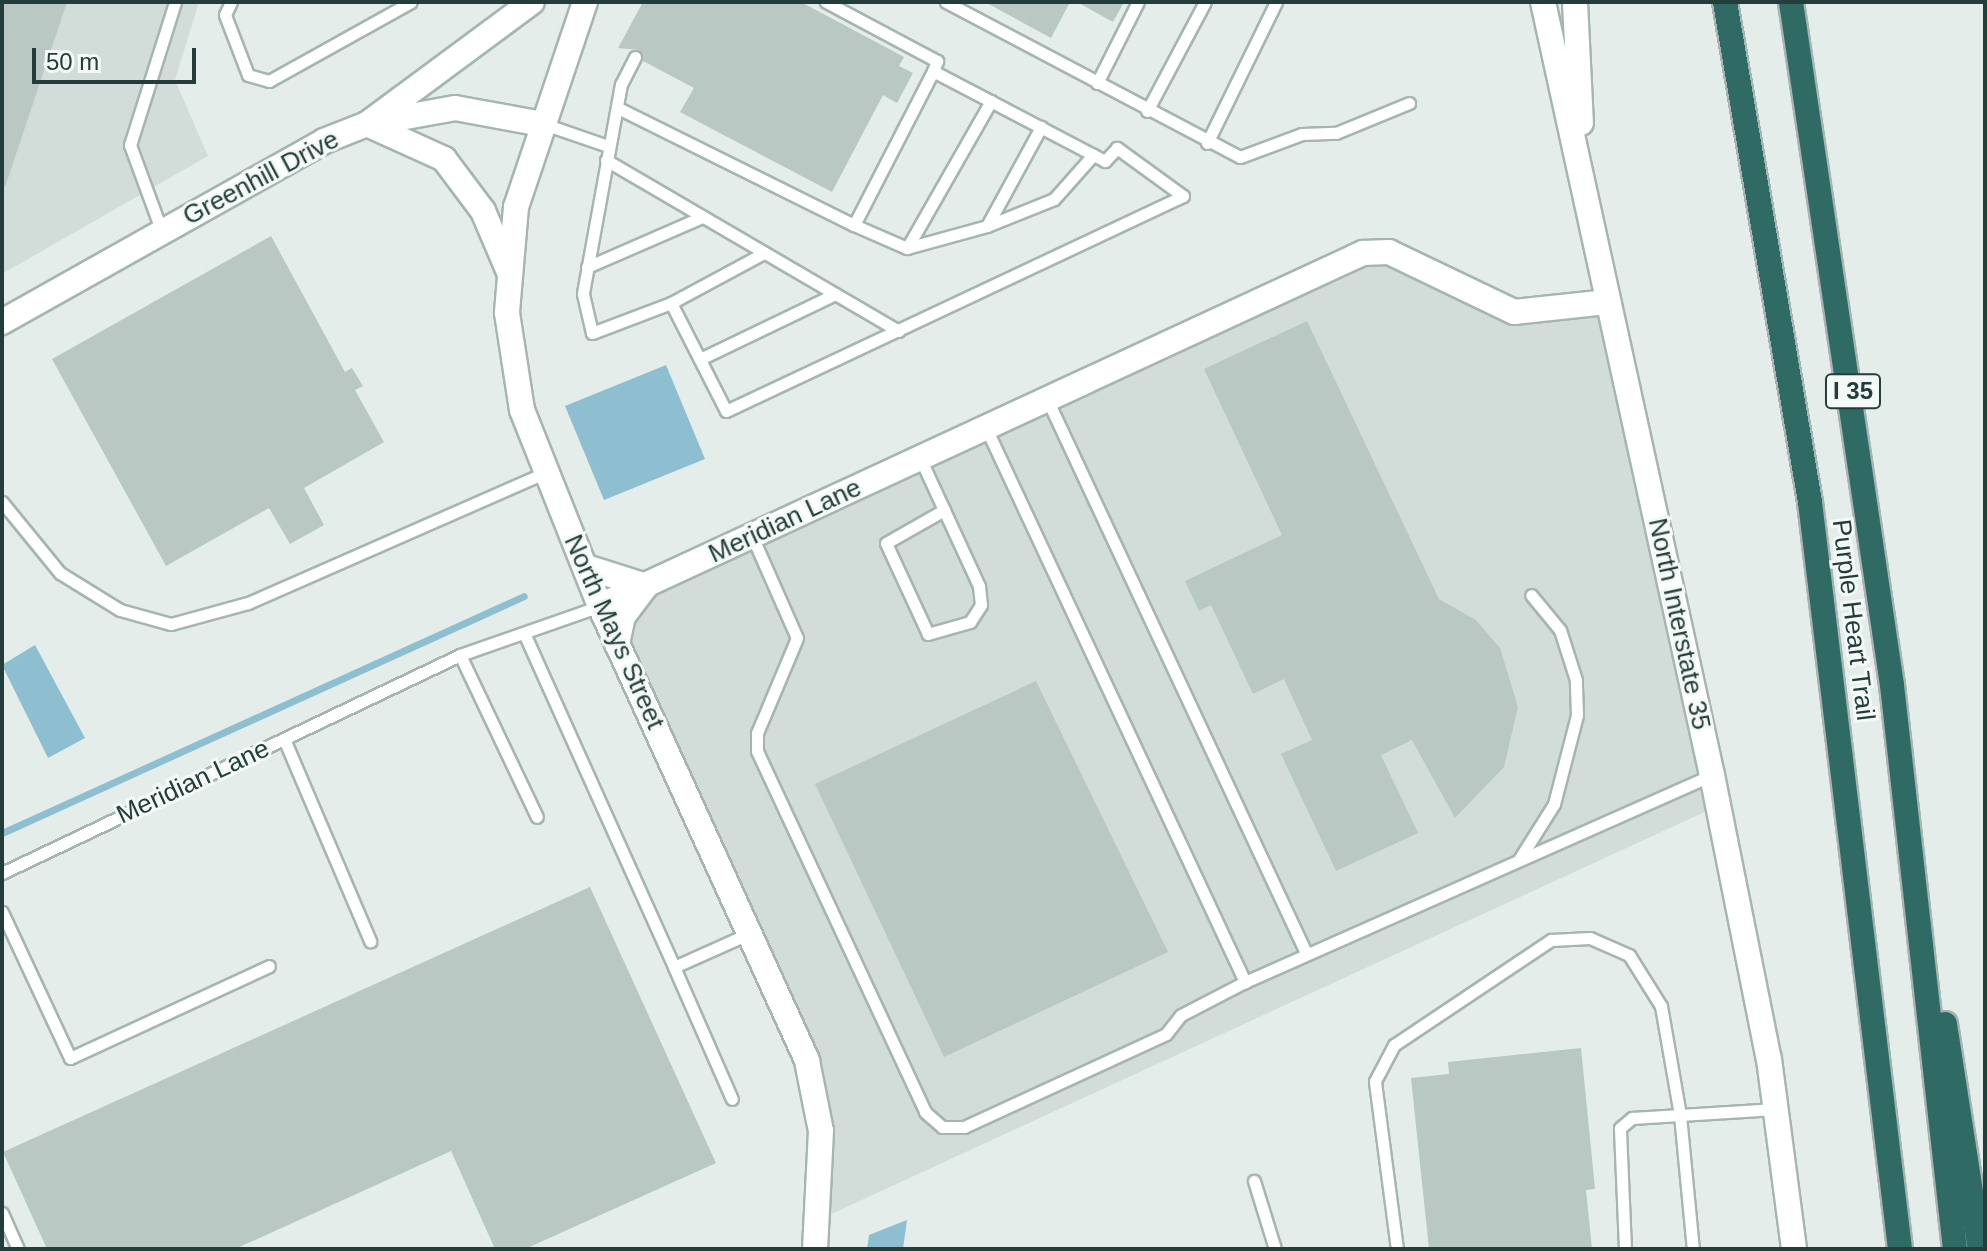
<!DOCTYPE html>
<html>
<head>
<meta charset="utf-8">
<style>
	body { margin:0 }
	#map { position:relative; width:1987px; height:1251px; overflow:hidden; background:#e4edea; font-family:Arial,sans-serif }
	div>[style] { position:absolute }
	.built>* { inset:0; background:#d2ddd9 }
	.water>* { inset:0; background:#8dbfd0 }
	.stream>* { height:7px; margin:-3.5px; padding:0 3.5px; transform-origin:3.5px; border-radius:3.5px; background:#8dbfd0 }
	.building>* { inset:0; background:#b9c8c3 }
	.roads { filter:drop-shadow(2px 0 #a6b5b2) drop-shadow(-2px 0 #a6b5b2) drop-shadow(0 2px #a6b5b2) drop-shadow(0 -2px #a6b5b2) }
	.service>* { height:11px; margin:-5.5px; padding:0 5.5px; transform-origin:5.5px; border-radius:5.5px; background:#fff }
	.tertiary>* { height:24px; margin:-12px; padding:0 12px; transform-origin:12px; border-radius:12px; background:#fff }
	.secondary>* { height:24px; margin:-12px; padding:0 12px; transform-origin:12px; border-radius:12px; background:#fff }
	.motorway>* { height:24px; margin:-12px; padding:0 12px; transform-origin:12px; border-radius:12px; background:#306a64 }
	span { translate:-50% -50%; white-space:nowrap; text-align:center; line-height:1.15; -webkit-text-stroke:6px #f4f9f7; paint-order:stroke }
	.shield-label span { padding:2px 6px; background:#f4f9f7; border:2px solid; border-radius:6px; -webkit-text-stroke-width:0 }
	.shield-label { font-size:24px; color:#233e3a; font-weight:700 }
	.street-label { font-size:26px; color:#233e3a }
	.frame { position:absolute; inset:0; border:4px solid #233e3a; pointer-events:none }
	.scale { position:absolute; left:32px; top:48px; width:164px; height:36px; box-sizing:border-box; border:4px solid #233e3a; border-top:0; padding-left:10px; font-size:24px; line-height:28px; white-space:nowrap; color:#233e3a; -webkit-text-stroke:6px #f4f9f7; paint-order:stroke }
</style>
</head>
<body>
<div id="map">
	<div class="built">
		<i style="clip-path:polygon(2px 2px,199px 2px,175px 80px,208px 156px,2px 274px)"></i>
		<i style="clip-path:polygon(1373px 257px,1500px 312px,1599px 310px,1709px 810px,827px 1216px,833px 1156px,816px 1051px,612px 605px)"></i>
	</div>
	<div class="water">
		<i style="clip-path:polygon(666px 365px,705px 459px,604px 500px,565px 406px)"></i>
		<i style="clip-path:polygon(35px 645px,85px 738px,48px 758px,2px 665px)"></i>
		<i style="clip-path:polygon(907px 1220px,903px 1249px,867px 1249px,869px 1235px)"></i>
	</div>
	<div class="stream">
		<i style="left:2px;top:833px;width:573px;rotate:-24.42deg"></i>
	</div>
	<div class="building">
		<i style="clip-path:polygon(2px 2px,67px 2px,5px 187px,2px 186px)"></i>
		<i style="clip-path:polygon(643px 2px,801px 2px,904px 57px,899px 66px,913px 73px,897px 103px,883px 95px,832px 192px,680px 112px,694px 88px,643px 61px,640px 50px,618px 48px)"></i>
		<i style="clip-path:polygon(985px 2px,1070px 2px,1051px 38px)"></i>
		<i style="clip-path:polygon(1077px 2px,1124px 2px,1113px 22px)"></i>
		<i style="clip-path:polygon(271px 236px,345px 372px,352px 368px,363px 386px,355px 390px,384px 442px,304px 488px,324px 525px,290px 544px,269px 508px,166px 566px,52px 359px)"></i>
		<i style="clip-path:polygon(1307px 321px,1439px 599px,1476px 620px,1500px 648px,1518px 707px,1504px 767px,1455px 818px,1412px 740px,1381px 755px,1418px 833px,1336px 871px,1281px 754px,1312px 740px,1284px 679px,1253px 694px,1211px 605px,1199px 611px,1185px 581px,1282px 535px,1204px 369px)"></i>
		<i style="clip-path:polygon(1036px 681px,1168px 952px,944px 1057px,815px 784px)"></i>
		<i style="clip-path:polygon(590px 887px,716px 1163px,525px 1249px,495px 1249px,451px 1151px,235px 1249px,47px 1249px,3px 1152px)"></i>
		<i style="clip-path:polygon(1581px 1048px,1595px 1189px,1586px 1190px,1592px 1249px,1429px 1249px,1411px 1078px,1449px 1074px,1448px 1062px)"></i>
	</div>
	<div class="roads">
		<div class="service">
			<i style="left:231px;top:2px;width:14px;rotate:115deg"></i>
			<i style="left:225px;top:15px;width:64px;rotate:69deg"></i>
			<i style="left:248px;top:75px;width:22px;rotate:16deg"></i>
			<i style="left:269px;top:81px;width:162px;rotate:-29.1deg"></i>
			<i style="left:946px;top:2px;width:332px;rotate:27.8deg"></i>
			<i style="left:1240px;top:157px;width:66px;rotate:-20.4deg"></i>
			<i style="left:1302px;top:134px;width:34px;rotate:-2deg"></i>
			<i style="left:1336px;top:133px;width:79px;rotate:-22.3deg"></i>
			<i style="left:635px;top:57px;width:30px;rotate:117deg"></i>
			<i style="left:621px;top:84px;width:213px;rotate:100.3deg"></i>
			<i style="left:583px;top:294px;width:40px;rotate:77deg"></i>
			<i style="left:592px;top:333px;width:85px;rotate:-20.8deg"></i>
			<i style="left:671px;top:303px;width:121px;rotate:63deg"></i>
			<i style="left:726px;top:411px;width:505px;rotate:-25.2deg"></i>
			<i style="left:1183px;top:196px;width:82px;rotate:-144deg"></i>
			<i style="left:1117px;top:148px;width:18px;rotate:133deg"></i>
			<i style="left:1105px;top:161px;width:194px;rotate:-152.4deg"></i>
			<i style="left:933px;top:71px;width:11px;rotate:-68deg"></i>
			<i style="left:937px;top:61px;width:126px;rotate:-152deg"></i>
			<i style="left:1097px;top:83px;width:91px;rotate:-63.2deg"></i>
			<i style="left:991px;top:101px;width:169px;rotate:119.7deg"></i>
			<i style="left:907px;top:248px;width:83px;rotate:-15.4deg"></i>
			<i style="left:987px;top:226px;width:113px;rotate:-61.4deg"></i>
			<i style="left:620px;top:109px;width:261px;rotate:26.4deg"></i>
			<i style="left:854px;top:225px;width:173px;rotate:-62.8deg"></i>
			<i style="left:1147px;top:111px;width:123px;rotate:-62deg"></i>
			<i style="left:544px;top:124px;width:68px;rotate:19deg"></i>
			<i style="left:1207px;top:143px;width:157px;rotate:-63.9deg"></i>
			<i style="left:606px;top:160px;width:339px;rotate:30.3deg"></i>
			<i style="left:854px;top:225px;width:58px;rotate:23.5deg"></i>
			<i style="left:987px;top:226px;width:72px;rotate:-21.9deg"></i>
			<i style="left:1054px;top:199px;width:59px;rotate:-48.4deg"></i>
			<i style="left:162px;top:232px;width:93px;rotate:-110.2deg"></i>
			<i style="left:130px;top:145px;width:150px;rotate:-72.5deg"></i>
			<i style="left:587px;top:267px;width:125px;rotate:-23.5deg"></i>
			<i style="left:671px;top:303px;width:106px;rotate:-28.3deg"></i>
			<i style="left:700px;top:359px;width:150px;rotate:-25.7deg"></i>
			<i style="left:1047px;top:399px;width:612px;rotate:64.94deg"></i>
			<i style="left:986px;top:428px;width:612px;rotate:64.94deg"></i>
			<i style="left:1245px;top:982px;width:511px;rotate:-23.91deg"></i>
			<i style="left:920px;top:458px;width:57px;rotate:65.2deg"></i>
			<i style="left:944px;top:510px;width:84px;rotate:65.3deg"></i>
			<i style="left:979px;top:586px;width:19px;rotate:84deg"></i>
			<i style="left:981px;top:605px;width:20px;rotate:123deg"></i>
			<i style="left:970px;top:622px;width:44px;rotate:164.1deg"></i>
			<i style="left:928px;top:634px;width:100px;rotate:-114.8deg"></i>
			<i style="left:886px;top:543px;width:67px;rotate:-29.6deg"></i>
			<i style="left:2px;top:502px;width:92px;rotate:50.8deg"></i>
			<i style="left:60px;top:573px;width:70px;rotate:31.7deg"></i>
			<i style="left:120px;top:610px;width:53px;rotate:15.4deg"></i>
			<i style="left:171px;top:624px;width:80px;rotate:-15.3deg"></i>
			<i style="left:248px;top:603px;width:323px;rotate:-23.7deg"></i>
			<i style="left:752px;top:536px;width:111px;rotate:66.2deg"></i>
			<i style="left:797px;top:638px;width:103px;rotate:112.8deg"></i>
			<i style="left:757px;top:733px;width:18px;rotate:90deg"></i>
			<i style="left:757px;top:751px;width:398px;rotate:65deg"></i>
			<i style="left:925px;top:1112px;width:23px;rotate:41deg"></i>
			<i style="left:942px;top:1127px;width:22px"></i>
			<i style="left:964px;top:1127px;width:222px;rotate:-24.7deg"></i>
			<i style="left:1166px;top:1034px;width:24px;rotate:-52deg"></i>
			<i style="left:1181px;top:1015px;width:72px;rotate:-27.3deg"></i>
			<i style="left:524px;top:633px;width:366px;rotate:65.8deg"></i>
			<i style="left:674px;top:967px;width:83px;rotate:-24.1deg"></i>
			<i style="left:460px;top:655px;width:179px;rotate:64.6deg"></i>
			<i style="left:284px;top:739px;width:220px;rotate:66.9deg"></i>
			<i style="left:1520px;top:858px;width:64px;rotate:-57.8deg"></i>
			<i style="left:1554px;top:804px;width:92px;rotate:-75.5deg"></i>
			<i style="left:1577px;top:715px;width:35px;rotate:-92deg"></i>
			<i style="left:1576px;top:680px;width:52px;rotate:-107.7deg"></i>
			<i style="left:1560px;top:630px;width:45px;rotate:-129.6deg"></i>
			<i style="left:2px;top:873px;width:507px;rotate:-25.45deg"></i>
			<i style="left:460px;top:655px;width:148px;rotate:-19.3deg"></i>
			<i style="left:2px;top:912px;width:161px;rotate:65deg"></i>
			<i style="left:70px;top:1058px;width:219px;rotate:-24.8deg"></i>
			<i style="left:674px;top:967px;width:144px;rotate:66.3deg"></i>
			<i style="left:1254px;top:1181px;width:71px;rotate:72.8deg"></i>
			<i style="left:2px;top:1213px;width:39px;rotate:66deg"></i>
			<i style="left:1397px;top:1249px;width:169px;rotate:-97.5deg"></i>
			<i style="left:1375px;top:1081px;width:41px;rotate:-62.2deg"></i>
			<i style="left:1394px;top:1045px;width:189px;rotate:-33.8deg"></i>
			<i style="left:1551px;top:940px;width:39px;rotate:-3deg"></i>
			<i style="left:1590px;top:938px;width:43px;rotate:23.6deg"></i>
			<i style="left:1629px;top:955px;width:60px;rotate:57.9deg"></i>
			<i style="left:1661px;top:1006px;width:111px;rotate:80.1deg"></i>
			<i style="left:1680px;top:1115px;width:96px;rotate:-3.6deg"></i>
			<i style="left:1625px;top:1249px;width:121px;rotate:-92.4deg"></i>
			<i style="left:1620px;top:1128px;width:16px;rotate:-40deg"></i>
			<i style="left:1632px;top:1118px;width:48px;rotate:-3.6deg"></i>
			<i style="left:1680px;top:1115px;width:135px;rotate:84.5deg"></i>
		</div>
		<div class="tertiary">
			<i style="left:2px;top:322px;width:369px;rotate:-29.3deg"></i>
			<i style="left:324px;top:141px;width:46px;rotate:-21.6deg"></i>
			<i style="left:367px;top:124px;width:89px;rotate:-10.3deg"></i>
			<i style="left:455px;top:108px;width:88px;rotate:10.4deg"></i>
			<i style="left:586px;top:567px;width:63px;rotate:17.6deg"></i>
			<i style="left:646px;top:586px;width:38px;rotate:127deg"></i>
			<i style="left:623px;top:616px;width:29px;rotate:102deg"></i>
			<i style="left:600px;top:606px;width:841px;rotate:-24.83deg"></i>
			<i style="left:1363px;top:253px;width:26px;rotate:-2deg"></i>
			<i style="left:1389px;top:252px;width:139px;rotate:25.6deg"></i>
			<i style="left:1514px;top:312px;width:95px;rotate:-6.1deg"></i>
		</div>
		<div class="secondary">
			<i style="left:585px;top:2px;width:216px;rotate:108.6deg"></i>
			<i style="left:516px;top:207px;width:106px;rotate:94.9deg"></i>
			<i style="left:507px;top:313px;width:98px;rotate:81.2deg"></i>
			<i style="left:522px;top:410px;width:211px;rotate:68.3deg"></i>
			<i style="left:600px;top:606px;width:500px;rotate:65.5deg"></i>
			<i style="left:807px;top:1061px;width:71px;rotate:78.7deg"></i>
			<i style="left:821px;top:1131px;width:118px;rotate:92.9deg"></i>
			<i style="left:1543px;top:2px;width:791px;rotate:77.67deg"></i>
			<i style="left:1712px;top:775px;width:290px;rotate:78.7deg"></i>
			<i style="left:1769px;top:1059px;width:192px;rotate:82.5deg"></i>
			<i style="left:1575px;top:2px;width:121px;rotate:87.2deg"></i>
			<i style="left:367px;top:124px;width:85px;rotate:24.4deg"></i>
			<i style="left:444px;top:159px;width:65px;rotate:53.1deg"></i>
			<i style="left:483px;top:211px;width:66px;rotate:66.9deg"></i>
			<i style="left:367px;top:124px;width:205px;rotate:-36.5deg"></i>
		</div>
		<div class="motorway">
			<i style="left:1725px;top:2px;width:507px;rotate:80.35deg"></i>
			<i style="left:1810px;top:502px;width:752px;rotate:83.13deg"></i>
			<i style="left:1791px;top:2px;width:690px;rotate:81.59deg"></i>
			<i style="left:1892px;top:685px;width:568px;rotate:83.63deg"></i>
			<i style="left:1945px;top:1024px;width:228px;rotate:81.2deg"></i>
		</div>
	</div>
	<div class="shield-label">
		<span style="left:1853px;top:391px">I 35</span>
	</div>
	<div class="street-label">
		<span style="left:261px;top:178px;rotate:-28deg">Greenhill Drive</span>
		<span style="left:785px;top:521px;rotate:-25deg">Meridian Lane</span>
		<span style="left:1853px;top:620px;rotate:83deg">Purple Heart Trail</span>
		<span style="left:1679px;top:624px;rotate:78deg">North Interstate 35</span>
		<span style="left:614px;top:632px;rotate:66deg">North Mays Street</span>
		<span style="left:193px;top:782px;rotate:-25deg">Meridian Lane</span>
	</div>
	<div class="frame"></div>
	<div class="scale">50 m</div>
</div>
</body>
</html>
